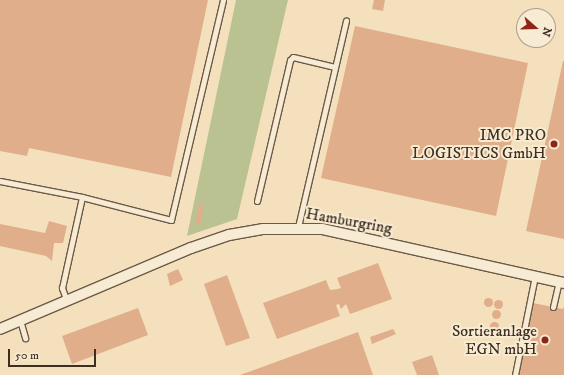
<!DOCTYPE html>
<html>
<head>
<meta charset="utf-8">
<style>
	body { margin:0 }
	#map { position:relative; width:564px; height:375px; overflow:hidden; background:#f4e0bc; font-family:"IM FELL DW Pica",serif }
	div>[style] { position:absolute }
	.green>* { inset:0; background:#bac292 }
	.building>* { inset:0; background:#e0ae8b }
	.round { border-radius:50% }
	.roads { filter:drop-shadow(1px 0 #6b5a47) drop-shadow(-1px 0 #6b5a47) drop-shadow(0 1px #6b5a47) drop-shadow(0 -1px #6b5a47) }
	.lane>* { height:5px; margin:-2.5px; padding:0 2.5px; transform-origin:2.5px; border-radius:2.5px; background:#f8ebd3 }
	.street>* { height:10px; margin:-5px; padding:0 5px; transform-origin:5px; border-radius:5px; background:#f8ebd3 }
	.dots>* { width:11px; height:11px; translate:-50% -50%; box-sizing:border-box; border:2px solid #f8ebd3; border-radius:50% }
	span { translate:-50% -50%; white-space:nowrap; text-align:center; line-height:1.15; -webkit-text-stroke:4px #f8ebd3; paint-order:stroke }
	.poi-label { font-size:16px; color:#3d2e20 }
	.right { translate:-100% -50%; text-align:right }
	.street-label { font-size:16px; color:#3d2e20 }
	.north { position:absolute; left:516px; top:8px; width:40px; height:40px; box-sizing:border-box; background:#f8ebd3; border:1px solid #ad9f8b; border-radius:50%; rotate:110deg; font-size:11px; font-weight:700; line-height:16px; text-align:center; color:#3d2e20 }
	.north::after { content:''; display:block; margin:auto; width:14px; height:18px; background:#8f2418; clip-path:polygon(50% 0,100% 100%,50% 72%,0 100%) }
	.scale { position:absolute; left:8px; top:349px; width:88px; height:18px; box-sizing:border-box; border:2px solid #3d2e20; border-top:0; padding-left:5px; font-size:12px; line-height:14px; white-space:nowrap; color:#3d2e20; -webkit-text-stroke:3px #f8ebd3; paint-order:stroke }
</style>
</head>
<body>
<div id="map">
	<div class="green">
		<i style="clip-path:polygon(236px 0,288px 0,237px 219px,187px 236px)"></i>
	</div>
	<div class="building">
		<i style="clip-path:polygon(0 0,208px 0,171px 177px,29px 148px,27px 156px,0 151px)"></i>
		<i style="clip-path:polygon(374px 0,385px 0,383px 11px,372px 9px)"></i>
		<i style="clip-path:polygon(355px 26px,528px 63px,496px 216px,321px 178px)"></i>
		<i style="clip-path:polygon(563px 61px,564px 61px,564px 239px,526px 231px)"></i>
		<i style="clip-path:polygon(199px 204px,204px 205px,200px 225px,195px 224px)"></i>
		<i style="clip-path:polygon(49px 221px,67px 226px,63px 243px,54px 243px,52px 261px,46px 256px,0 246px,0 224px,45px 233px)"></i>
		<i style="clip-path:polygon(378px 263px,392px 299px,350px 314px,346px 304px,341px 309px,339px 304px,336px 305px,340px 316px,277px 339px,263px 303px,326px 280px,330px 290px,338px 289px,341px 288px,337px 278px)"></i>
		<i style="clip-path:polygon(178px 269px,183px 280px,170px 286px,167px 274px)"></i>
		<i style="clip-path:polygon(227px 275px,250px 338px,226px 346px,204px 284px)"></i>
		<i class="round" style="left:483.5px;top:297.5px;width:9px;height:9px"></i>
		<i class="round" style="left:493.5px;top:299.5px;width:9px;height:9px"></i>
		<i style="clip-path:polygon(533px 303px,563px 309px,564px 306px,564px 375px,519px 375px)"></i>
		<i style="clip-path:polygon(138px 308px,148px 335px,72px 364px,62px 336px)"></i>
		<i class="round" style="left:491.5px;top:309.5px;width:9px;height:9px"></i>
		<i class="round" style="left:489.5px;top:321.5px;width:9px;height:9px"></i>
		<i style="clip-path:polygon(393px 329px,396px 334px,372px 344px,370px 337px)"></i>
		<i style="clip-path:polygon(358px 332px,373px 375px,240px 375px)"></i>
		<i style="clip-path:polygon(432px 355px,439px 375px,417px 375px,412px 362px)"></i>
	</div>
	<div class="roads">
		<div class="lane">
			<i style="left:0;top:181px;width:84px;rotate:11deg"></i>
			<i style="left:257px;top:201px;width:145px;rotate:-76.8deg"></i>
			<i style="left:290px;top:60px;width:4px;rotate:-45deg"></i>
			<i style="left:293px;top:57px;width:43px;rotate:13.4deg"></i>
			<i style="left:298px;top:227px;width:212px;rotate:-76.9deg"></i>
			<i style="left:66px;top:299px;width:12px;rotate:-110deg"></i>
			<i style="left:62px;top:288px;width:93px;rotate:-77.6deg"></i>
			<i style="left:82px;top:197px;width:92px;rotate:14.5deg"></i>
			<i style="left:171px;top:220px;width:226px;rotate:-76.7deg"></i>
			<i style="left:553px;top:307px;width:26px;rotate:-77deg"></i>
			<i style="left:20px;top:320px;width:19px;rotate:74deg"></i>
			<i style="left:515px;top:375px;width:101px;rotate:-78.6deg"></i>
		</div>
		<div class="street">
			<i style="left:0;top:329px;width:207px;rotate:-23deg"></i>
			<i style="left:191px;top:248px;width:40px;rotate:-18.9deg"></i>
			<i style="left:229px;top:235px;width:35px;rotate:-10deg"></i>
			<i style="left:263px;top:229px;width:59px"></i>
			<i style="left:322px;top:229px;width:248px;rotate:12.6deg"></i>
		</div>
	</div>
	<div class="dots">
		<i style="left:554px;top:144px;background:#8f2418"></i>
		<i style="left:545px;top:340px;background:#8f2418"></i>
	</div>
	<div class="poi-label">
		<span class="right" style="left:546px;top:144px">IMC PRO<br>LOGISTICS GmbH</span>
		<span class="right" style="left:537px;top:340px">Sortieranlage<br>EGN mbH</span>
	</div>
	<div class="street-label">
		<span style="left:349px;top:221px;rotate:10deg">Hamburgring</span>
	</div>
	<div class="north">N</div>
	<div class="scale">50 m</div>
</div>
</body>
</html>
